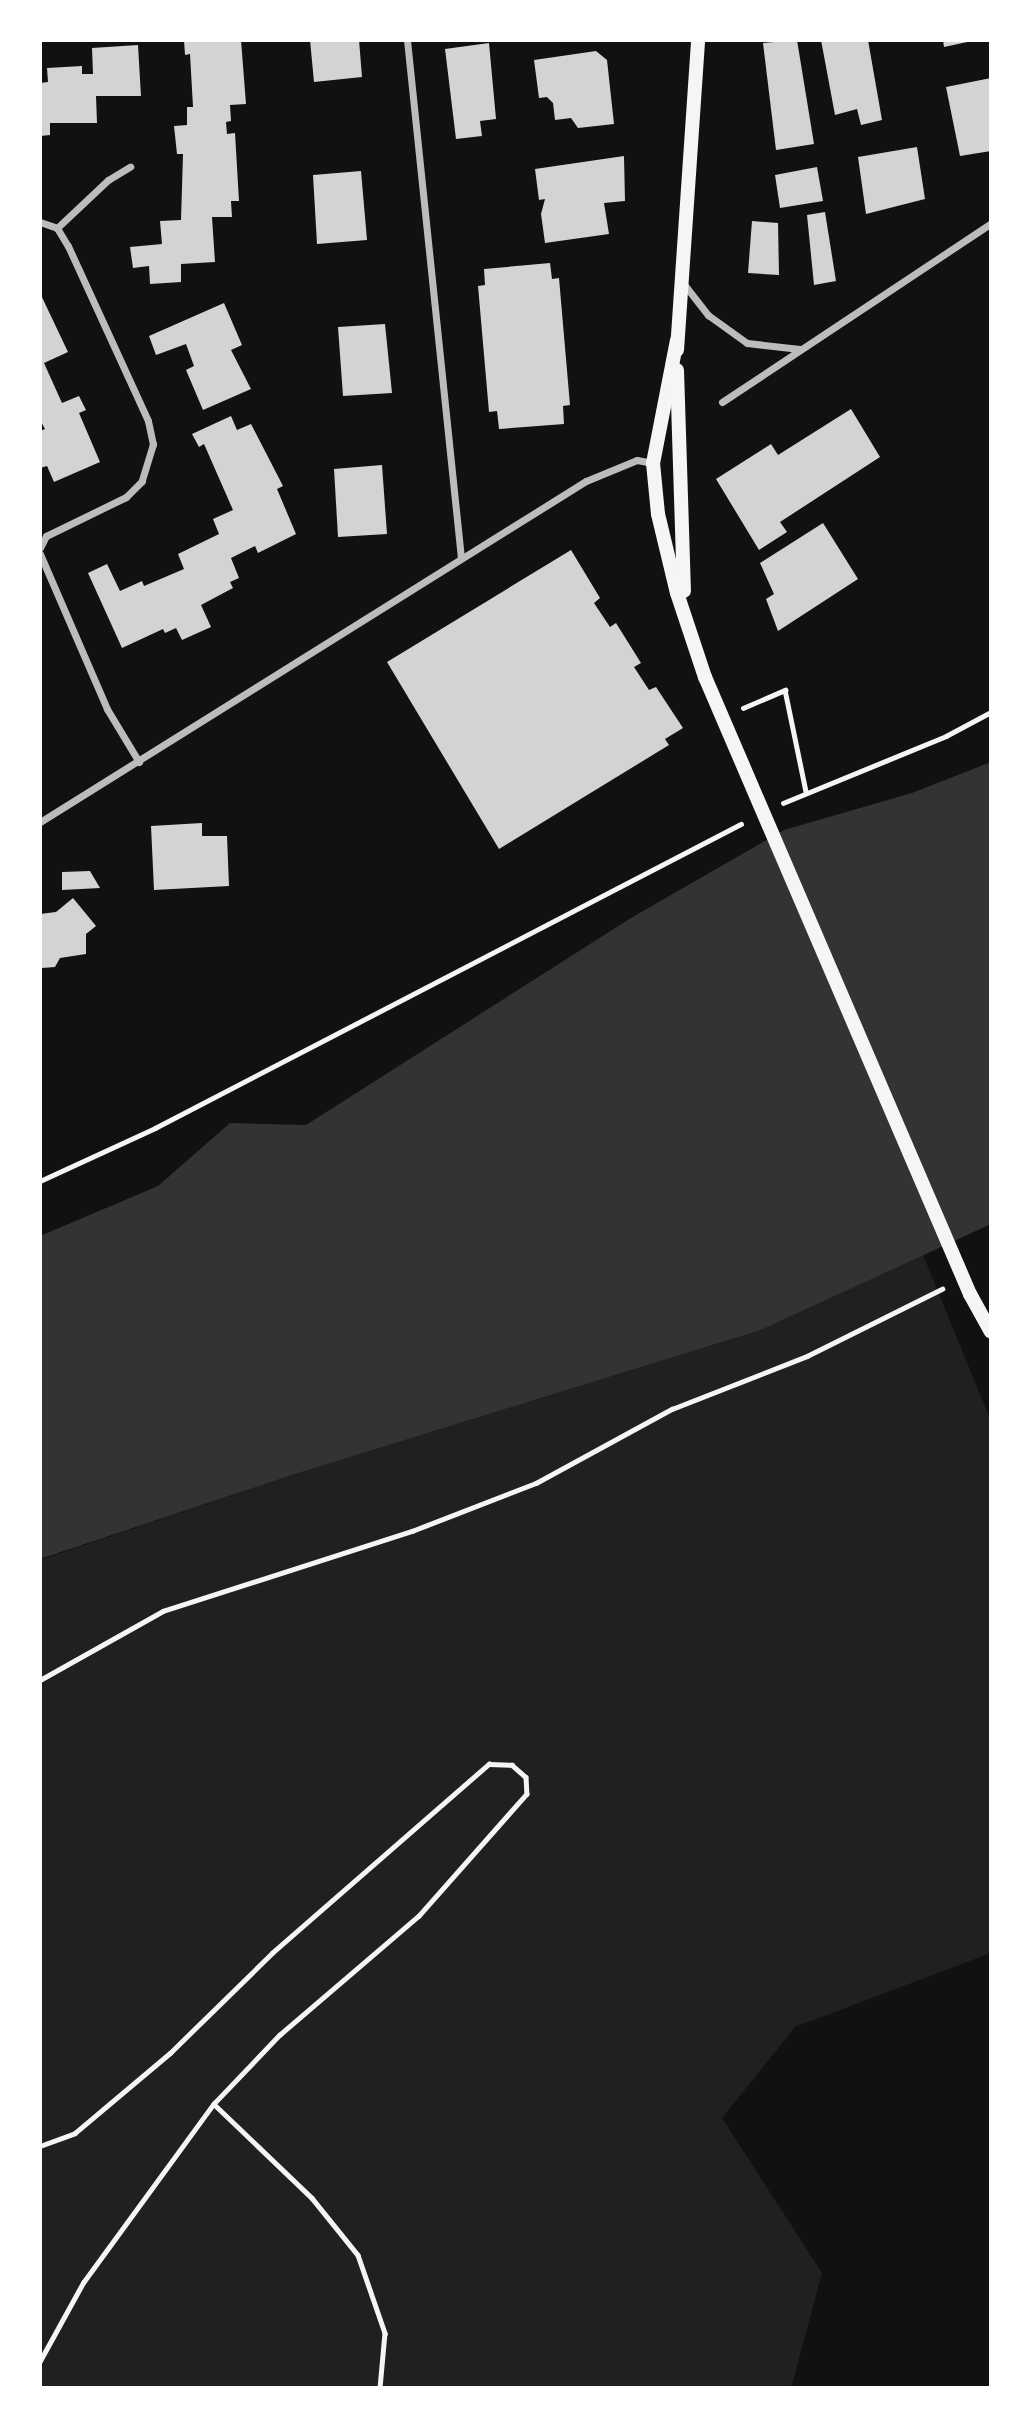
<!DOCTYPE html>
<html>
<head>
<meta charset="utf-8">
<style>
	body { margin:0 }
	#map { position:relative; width:1031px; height:2428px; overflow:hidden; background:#111; font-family:"Titillium Web",sans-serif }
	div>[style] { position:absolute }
	.green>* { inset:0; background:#202020 }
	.water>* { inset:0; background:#333 }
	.building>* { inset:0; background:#d3d3d3 }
	.path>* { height:4.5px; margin:-2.25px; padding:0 2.25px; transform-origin:2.25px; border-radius:2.25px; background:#f5f5f5 }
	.minor>* { height:7px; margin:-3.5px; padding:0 3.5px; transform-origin:3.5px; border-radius:3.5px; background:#bcbcbc }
	.secondary>* { height:14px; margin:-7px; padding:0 7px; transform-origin:7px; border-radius:7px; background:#f5f5f5 }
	span { translate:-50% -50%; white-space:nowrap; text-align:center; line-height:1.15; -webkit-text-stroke:5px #fff; paint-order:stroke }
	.frame { position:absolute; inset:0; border:42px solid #fff; pointer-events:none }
</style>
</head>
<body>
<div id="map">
	<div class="green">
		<i style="clip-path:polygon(923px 1255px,991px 1421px,991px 1953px,795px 2027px,722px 2118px,822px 2273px,791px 2388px,40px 2388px,40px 1560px,295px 1474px,761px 1330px)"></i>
	</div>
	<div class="water">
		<i style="clip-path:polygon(991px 762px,991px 1224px,761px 1330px,295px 1474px,40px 1559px,40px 1236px,158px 1186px,230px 1123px,306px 1125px,631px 918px,784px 830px,912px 793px)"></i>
	</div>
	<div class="building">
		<i style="clip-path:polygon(184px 40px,241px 40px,246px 104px,230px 105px,231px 121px,226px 122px,227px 134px,235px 133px,239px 201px,231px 201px,232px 217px,212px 217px,215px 262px,181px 264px,181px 282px,150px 284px,149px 266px,133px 268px,130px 247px,162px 244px,160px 221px,181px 220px,183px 154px,177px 154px,174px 126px,187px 125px,187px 107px,193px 107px,190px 54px,185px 55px)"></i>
		<i style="clip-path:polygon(310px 40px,359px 40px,362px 77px,314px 82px)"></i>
		<i style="clip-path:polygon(797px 40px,814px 144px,776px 150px,763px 43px)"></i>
		<i style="clip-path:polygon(821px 40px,868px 40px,882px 120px,861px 125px,857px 109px,835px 115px)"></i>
		<i style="clip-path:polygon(943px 40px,972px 40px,972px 41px,944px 47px)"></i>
		<i style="clip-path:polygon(489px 43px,496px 119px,480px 121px,482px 136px,456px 139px,445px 49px)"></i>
		<i style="clip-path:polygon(138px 45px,141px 96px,96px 96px,97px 123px,50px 123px,50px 135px,40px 136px,40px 83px,48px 82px,47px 68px,82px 66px,82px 74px,93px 74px,92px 48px)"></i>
		<i style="clip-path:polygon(596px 51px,607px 60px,614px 124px,578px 128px,571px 118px,555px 120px,553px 103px,547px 97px,539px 98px,534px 60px)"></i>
		<i style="clip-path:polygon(991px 78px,991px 151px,960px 156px,946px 87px)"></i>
		<i style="clip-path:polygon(917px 147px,925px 199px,866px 214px,858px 157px)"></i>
		<i style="clip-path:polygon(624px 156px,625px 201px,604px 203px,609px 234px,545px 243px,541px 214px,545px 199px,539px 200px,535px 169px)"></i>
		<i style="clip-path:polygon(817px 167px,823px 201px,780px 208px,775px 175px)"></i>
		<i style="clip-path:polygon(361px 171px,367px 240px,317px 244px,313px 175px)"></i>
		<i style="clip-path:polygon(825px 212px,836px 281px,814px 285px,807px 215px)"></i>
		<i style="clip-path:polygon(752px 221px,778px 223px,779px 275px,748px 273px)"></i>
		<i style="clip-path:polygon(550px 263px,552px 279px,559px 278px,570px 405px,563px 406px,564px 424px,499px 429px,497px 411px,489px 412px,478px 286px,485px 285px,484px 269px)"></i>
		<i style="clip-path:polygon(40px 293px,68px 352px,44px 363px,62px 403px,79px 396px,86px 410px,79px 413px,100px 462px,54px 482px,47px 466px,40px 468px,40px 431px,45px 429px,40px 420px)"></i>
		<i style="clip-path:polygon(224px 303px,242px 345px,231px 350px,251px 389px,203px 410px,186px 370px,194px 366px,186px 344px,156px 355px,149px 336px)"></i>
		<i style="clip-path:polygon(385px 324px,392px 393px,343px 396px,338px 327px)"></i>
		<i style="clip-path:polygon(851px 409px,880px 457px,780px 522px,787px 532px,759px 550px,716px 479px,771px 444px,778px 455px)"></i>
		<i style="clip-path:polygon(231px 416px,237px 430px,251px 424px,283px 486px,277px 489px,296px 534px,258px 553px,255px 546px,231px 558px,239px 578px,230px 582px,233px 588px,201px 605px,211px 627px,182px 640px,176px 628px,165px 633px,163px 629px,122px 648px,88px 573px,107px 564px,120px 591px,142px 581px,144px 586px,184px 569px,178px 554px,219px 534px,213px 519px,233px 510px,204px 444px,199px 447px,192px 434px)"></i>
		<i style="clip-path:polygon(382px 465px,387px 534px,338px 537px,334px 469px)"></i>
		<i style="clip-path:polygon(823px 523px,858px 579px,778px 631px,766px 599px,774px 594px,760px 563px)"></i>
		<i style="clip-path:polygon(571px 550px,600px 598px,594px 603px,610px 627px,616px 623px,641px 663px,634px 667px,649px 690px,656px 687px,683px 728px,665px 739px,669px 745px,499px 849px,387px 662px)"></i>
		<i style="clip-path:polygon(202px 823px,202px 836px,227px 836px,229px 886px,154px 890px,151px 826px)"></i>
		<i style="clip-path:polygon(90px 871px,100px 888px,62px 890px,62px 872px)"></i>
		<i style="clip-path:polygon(73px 898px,96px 926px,86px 934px,86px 954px,60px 958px,55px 967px,42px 968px,40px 914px,56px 912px)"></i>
	</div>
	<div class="path">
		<i style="left:743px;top:708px;width:46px;rotate:-23.2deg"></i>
		<i style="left:785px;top:690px;width:103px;rotate:78.3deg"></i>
		<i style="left:783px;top:803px;width:176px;rotate:-22.3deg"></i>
		<i style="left:946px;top:736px;width:51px;rotate:-28.1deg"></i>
		<i style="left:40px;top:1181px;width:127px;rotate:-24.7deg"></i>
		<i style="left:155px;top:1128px;width:660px;rotate:-27.42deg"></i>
		<i style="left:40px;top:1680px;width:141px;rotate:-29.3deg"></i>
		<i style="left:163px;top:1611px;width:262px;rotate:-17.8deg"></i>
		<i style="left:412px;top:1531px;width:133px;rotate:-21.2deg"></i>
		<i style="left:536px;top:1483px;width:155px;rotate:-28.6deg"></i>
		<i style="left:672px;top:1409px;width:145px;rotate:-21.4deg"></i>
		<i style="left:807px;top:1356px;width:151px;rotate:-26.4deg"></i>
		<i style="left:214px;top:2104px;width:136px;rotate:43.8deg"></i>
		<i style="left:312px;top:2198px;width:73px;rotate:51.1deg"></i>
		<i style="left:358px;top:2255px;width:83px;rotate:70.9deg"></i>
		<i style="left:385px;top:2333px;width:55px;rotate:95.2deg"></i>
		<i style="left:40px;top:2146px;width:37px;rotate:-20deg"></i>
		<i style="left:75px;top:2133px;width:124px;rotate:-40.1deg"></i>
		<i style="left:170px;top:2053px;width:143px;rotate:-44.4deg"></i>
		<i style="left:272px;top:1953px;width:288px;rotate:-41.1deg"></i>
		<i style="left:489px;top:1764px;width:23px;rotate:2deg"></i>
		<i style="left:512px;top:1765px;width:18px;rotate:41deg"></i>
		<i style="left:526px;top:1777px;width:17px;rotate:87deg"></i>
		<i style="left:527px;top:1794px;width:163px;rotate:131.5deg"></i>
		<i style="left:419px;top:1916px;width:183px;rotate:139.4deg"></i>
		<i style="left:280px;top:2035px;width:95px;rotate:133.7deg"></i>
		<i style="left:214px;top:2104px;width:220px;rotate:126.1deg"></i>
		<i style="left:84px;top:2282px;width:91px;rotate:118.8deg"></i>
	</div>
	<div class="minor">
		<i style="left:407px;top:40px;width:521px;rotate:84.05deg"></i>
		<i style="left:40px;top:222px;width:18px;rotate:19deg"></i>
		<i style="left:57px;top:228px;width:21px;rotate:59deg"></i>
		<i style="left:68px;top:246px;width:192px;rotate:65.4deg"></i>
		<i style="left:148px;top:421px;width:24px;rotate:78deg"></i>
		<i style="left:153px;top:444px;width:39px;rotate:107deg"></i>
		<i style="left:142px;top:481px;width:23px;rotate:135deg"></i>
		<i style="left:126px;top:497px;width:89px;rotate:154deg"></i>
		<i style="left:46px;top:536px;width:13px;rotate:117deg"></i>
		<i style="left:57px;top:228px;width:70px;rotate:-43.3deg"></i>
		<i style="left:108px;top:180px;width:26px;rotate:-31deg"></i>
		<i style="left:683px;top:283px;width:41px;rotate:52deg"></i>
		<i style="left:708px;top:315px;width:48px;rotate:35.7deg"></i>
		<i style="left:747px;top:343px;width:53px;rotate:6.5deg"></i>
		<i style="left:722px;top:402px;width:323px;rotate:-33.6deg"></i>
		<i style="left:40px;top:554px;width:169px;rotate:66.6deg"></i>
		<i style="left:107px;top:709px;width:62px;rotate:58.9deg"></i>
		<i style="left:40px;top:822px;width:644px;rotate:-31.99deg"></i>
		<i style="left:586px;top:481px;width:55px;rotate:-22.4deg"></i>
		<i style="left:637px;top:460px;width:16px;rotate:11deg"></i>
	</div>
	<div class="secondary">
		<i style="left:677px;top:340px;width:125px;rotate:101deg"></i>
		<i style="left:653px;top:463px;width:51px;rotate:84.4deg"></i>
		<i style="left:658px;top:514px;width:81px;rotate:76.5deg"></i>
		<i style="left:677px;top:593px;width:89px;rotate:71.6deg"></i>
		<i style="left:705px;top:677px;width:672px;rotate:66.76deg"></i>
		<i style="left:970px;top:1294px;width:43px;rotate:61.1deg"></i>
		<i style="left:677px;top:350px;width:311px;rotate:-86.1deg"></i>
		<i style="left:677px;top:370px;width:221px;rotate:88.2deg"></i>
	</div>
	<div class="frame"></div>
</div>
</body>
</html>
